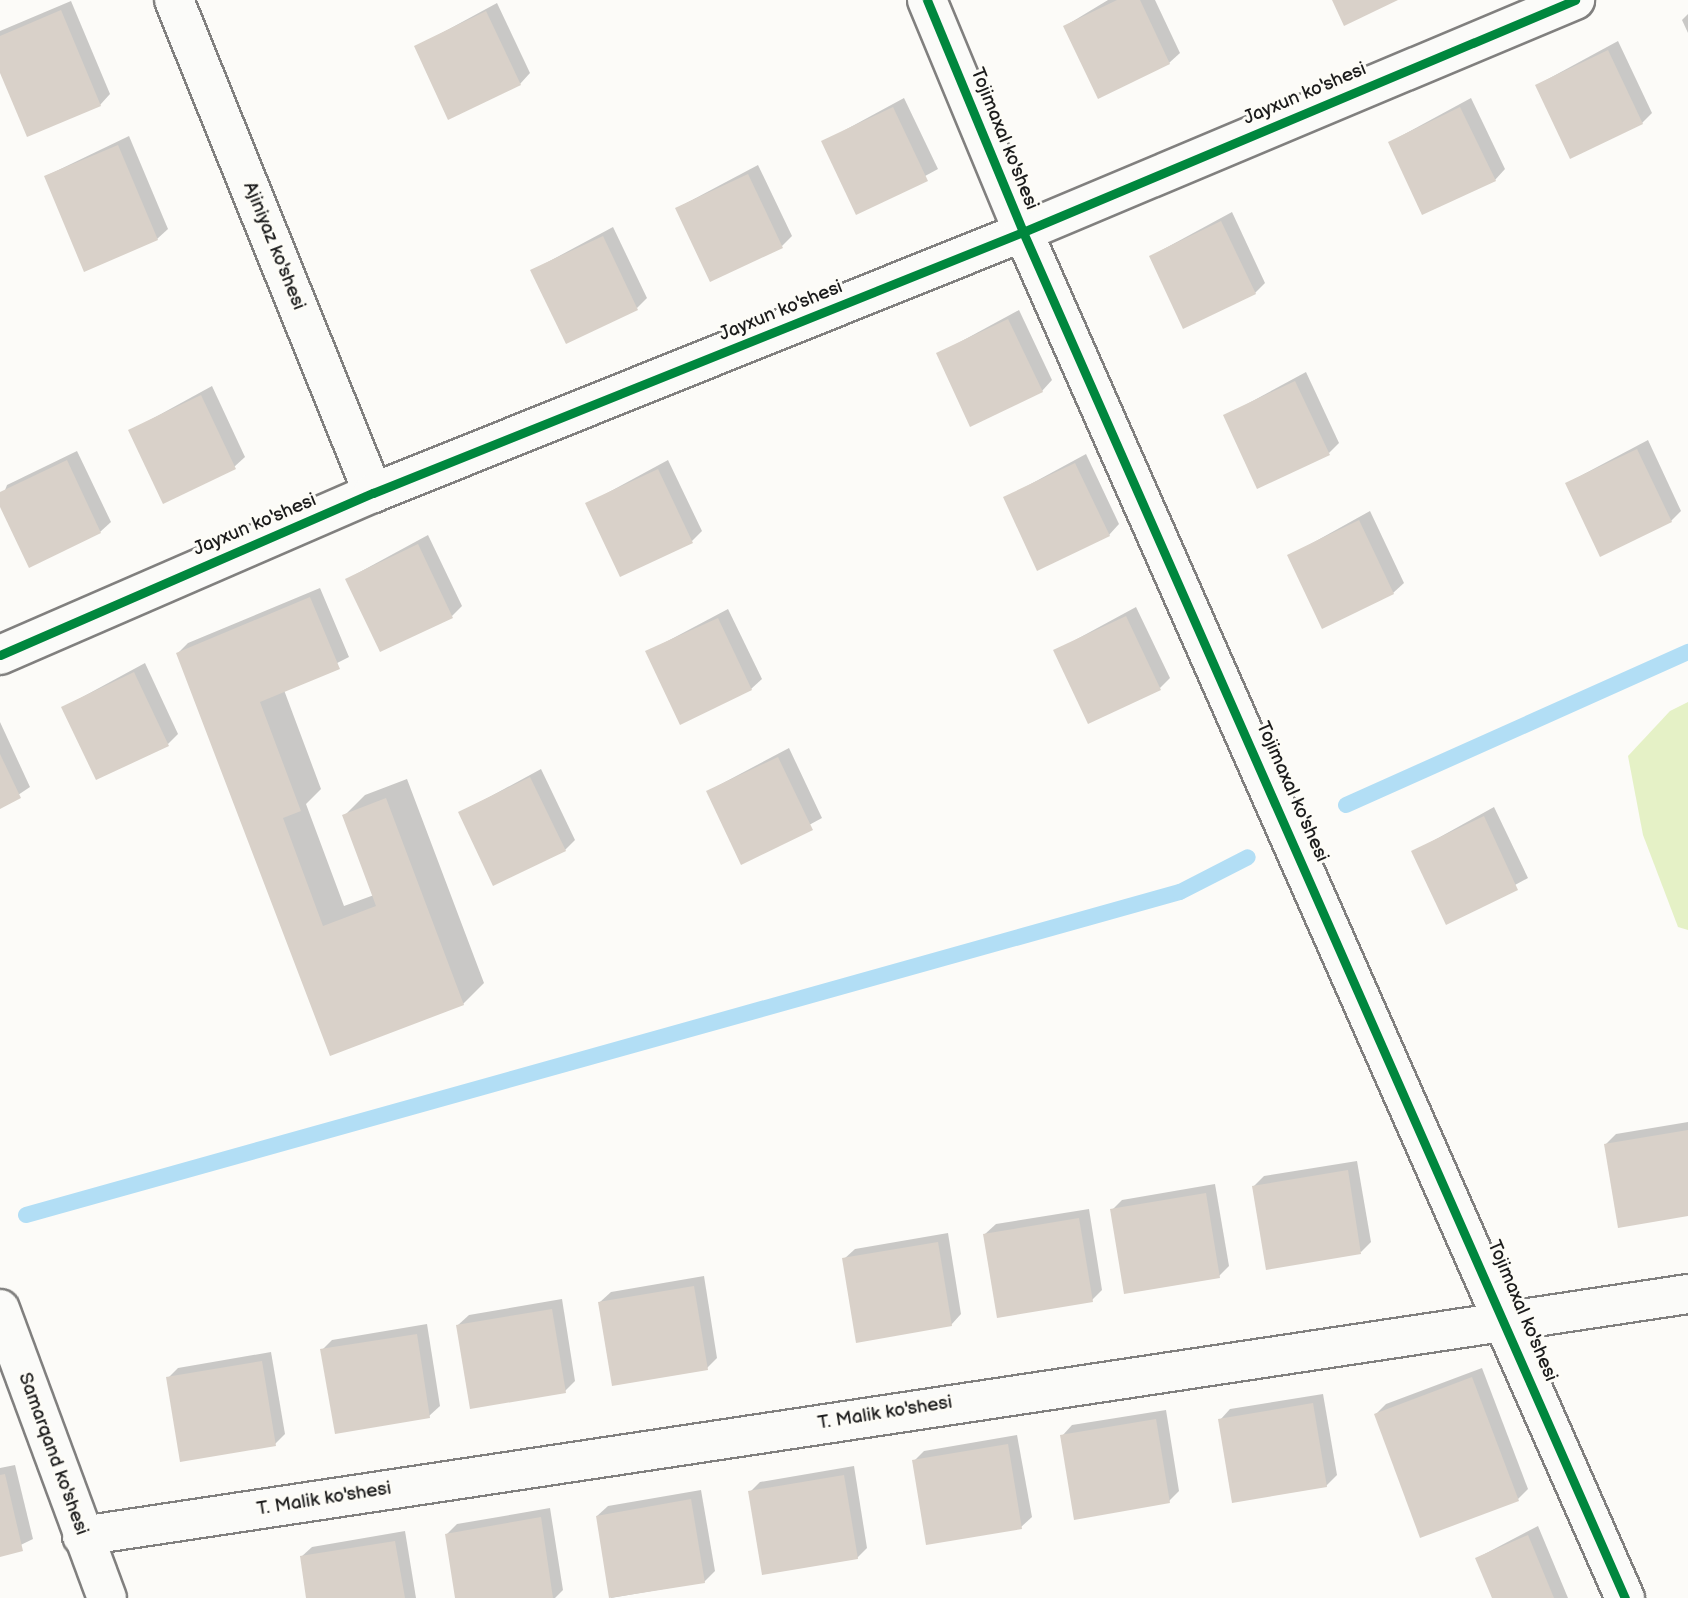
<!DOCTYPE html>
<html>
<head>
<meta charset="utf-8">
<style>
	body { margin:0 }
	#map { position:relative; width:1688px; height:1598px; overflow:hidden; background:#fcfbf8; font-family:"Balsamiq Sans",sans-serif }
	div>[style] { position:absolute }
	.green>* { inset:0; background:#e5f1c6 }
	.shadow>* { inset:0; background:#0003 }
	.stream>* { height:16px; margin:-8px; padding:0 8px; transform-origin:8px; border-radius:8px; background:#b2def5 }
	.building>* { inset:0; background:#d9d1c9 }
	.roads { filter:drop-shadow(2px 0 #81807f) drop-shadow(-2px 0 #81807f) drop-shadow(0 2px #81807f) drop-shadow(0 -2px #81807f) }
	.minor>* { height:38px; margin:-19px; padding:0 19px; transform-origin:19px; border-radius:19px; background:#fbfbf9 }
	.tertiary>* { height:38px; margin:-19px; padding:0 19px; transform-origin:19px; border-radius:19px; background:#fbfbf9 }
	.cycleway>* { height:9px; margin:-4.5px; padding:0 4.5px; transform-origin:4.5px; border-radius:4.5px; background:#00873e }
	span { translate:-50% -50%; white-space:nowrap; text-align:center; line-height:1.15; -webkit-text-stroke:6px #fdfcf7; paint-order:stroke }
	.street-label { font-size:19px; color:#1c1c1c }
</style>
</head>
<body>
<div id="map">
	<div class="green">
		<i style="clip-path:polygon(1688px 702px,1688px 930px,1678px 927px,1643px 835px,1628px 756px,1670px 711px)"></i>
	</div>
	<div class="shadow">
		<i style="clip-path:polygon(1108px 0,1155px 0,1180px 53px,1169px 63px,1065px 26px)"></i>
		<i style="clip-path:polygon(71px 1px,110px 94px,100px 105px,0 69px,0 31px)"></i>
		<i style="clip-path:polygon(497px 3px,530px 73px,520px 84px,416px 47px)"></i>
		<i style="clip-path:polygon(1688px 14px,1688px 33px,1682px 20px)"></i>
		<i style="clip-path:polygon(1618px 41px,1652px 113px,1642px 123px,1537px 85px)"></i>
		<i style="clip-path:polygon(904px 98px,938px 169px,857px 213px,823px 142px)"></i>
		<i style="clip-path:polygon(1471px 98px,1505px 169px,1495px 180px,1390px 142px)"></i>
		<i style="clip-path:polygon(129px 136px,168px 229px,157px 239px,46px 176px)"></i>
		<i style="clip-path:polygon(758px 165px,792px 236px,782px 246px,677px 208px)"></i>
		<i style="clip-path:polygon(1232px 212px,1265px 283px,1255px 293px,1151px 256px)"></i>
		<i style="clip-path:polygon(613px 227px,647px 298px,637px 308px,533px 270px)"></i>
		<i style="clip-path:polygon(1019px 310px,1052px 380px,1042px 391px,938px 354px)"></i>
		<i style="clip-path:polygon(1306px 372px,1339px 443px,1329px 453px,1225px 416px)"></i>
		<i style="clip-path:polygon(212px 386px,245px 457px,234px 467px,130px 431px)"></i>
		<i style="clip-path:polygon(1648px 440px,1681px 511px,1671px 521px,1567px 483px)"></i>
		<i style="clip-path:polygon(77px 451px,111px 522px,100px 532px,0 503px,7px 485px)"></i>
		<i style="clip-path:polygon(1086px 454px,1119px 524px,1109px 535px,1005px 498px)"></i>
		<i style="clip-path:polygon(668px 460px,702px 531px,692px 541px,587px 504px)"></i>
		<i style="clip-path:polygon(1370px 511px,1404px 583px,1393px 593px,1289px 556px)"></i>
		<i style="clip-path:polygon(428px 535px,462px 606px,452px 616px,347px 579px)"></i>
		<i style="clip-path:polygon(320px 588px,349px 657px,284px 690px,321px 789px,306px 804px,344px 906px,374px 895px,344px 816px,365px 795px,407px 779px,484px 983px,463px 1004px,331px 1054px,178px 653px,188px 643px)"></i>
		<i style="clip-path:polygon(1136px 607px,1170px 678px,1160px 688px,1055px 651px)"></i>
		<i style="clip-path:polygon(728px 609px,762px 679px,751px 689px,647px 652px)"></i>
		<i style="clip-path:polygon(145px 663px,178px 734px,168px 744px,64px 707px)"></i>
		<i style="clip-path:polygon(0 722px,30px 787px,0 807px)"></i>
		<i style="clip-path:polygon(789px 748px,822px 818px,741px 862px,708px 791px)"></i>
		<i style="clip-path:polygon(541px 769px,575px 840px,565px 850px,460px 813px)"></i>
		<i style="clip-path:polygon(1494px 807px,1528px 878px,1447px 922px,1413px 852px)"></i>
		<i style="clip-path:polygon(1688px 1122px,1688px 1214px,1606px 1144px,1616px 1134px)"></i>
		<i style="clip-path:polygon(1357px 1161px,1371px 1242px,1361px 1252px,1254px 1186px,1264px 1176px)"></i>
		<i style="clip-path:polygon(1215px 1184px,1229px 1266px,1219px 1276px,1112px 1210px,1122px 1200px)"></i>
		<i style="clip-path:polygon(1089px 1209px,1102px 1290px,1092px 1300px,985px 1234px,996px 1224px)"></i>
		<i style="clip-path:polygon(948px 1233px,961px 1314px,951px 1325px,844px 1259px,855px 1249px)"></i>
		<i style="clip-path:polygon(704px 1276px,717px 1358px,707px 1368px,600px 1302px,611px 1292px)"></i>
		<i style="clip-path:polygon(562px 1299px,575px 1381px,565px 1391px,458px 1325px,469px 1315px)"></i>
		<i style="clip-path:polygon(427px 1324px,440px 1406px,429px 1416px,322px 1350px,332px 1340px)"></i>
		<i style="clip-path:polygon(271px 1352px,285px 1434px,275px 1444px,168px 1378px,178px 1368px)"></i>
		<i style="clip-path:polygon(1482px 1368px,1528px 1489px,1518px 1499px,1376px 1414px,1386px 1404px)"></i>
		<i style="clip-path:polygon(1323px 1394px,1337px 1475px,1326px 1486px,1220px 1420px,1230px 1409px)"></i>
		<i style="clip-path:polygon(1166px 1410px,1179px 1491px,1169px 1501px,1062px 1436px,1072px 1425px)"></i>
		<i style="clip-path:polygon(1017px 1435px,1032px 1517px,1021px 1527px,914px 1461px,924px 1451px)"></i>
		<i style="clip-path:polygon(15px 1465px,33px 1539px,0 1555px,0 1468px)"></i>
		<i style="clip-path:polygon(854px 1466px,867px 1548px,857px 1558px,750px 1492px,760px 1482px)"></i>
		<i style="clip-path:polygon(701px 1490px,715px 1571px,704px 1582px,611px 1598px,597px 1516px,608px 1506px)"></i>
		<i style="clip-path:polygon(550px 1508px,563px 1590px,555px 1598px,457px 1598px,447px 1534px,457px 1524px)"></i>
		<i style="clip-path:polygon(1538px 1526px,1568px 1598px,1494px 1598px,1477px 1558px)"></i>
		<i style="clip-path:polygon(405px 1531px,416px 1598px,308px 1598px,301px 1557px,312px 1547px)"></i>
	</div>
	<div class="stream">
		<i style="left:1346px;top:805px;width:375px;rotate:-24.1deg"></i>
		<i style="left:26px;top:1215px;width:1198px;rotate:-15.64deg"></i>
		<i style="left:1180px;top:892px;width:76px;rotate:-27.2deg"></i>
	</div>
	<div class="building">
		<i style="clip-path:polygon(1117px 0,1140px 0,1170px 64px,1098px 99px,1063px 26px)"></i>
		<i style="clip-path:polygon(1332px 0,1398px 0,1344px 26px)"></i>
		<i style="clip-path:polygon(61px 10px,101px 106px,27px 137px,0 73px,0 36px)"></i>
		<i style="clip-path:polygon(486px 11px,521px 85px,448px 120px,414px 46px)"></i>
		<i style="clip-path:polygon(1608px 50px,1643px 124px,1570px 159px,1535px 85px)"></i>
		<i style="clip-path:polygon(893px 107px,928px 181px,856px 215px,821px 141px)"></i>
		<i style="clip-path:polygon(1460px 107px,1496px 181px,1422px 215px,1388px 142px)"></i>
		<i style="clip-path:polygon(118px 145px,158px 240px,84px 272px,44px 176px)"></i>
		<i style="clip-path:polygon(748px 174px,783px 248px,710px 282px,675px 208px)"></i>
		<i style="clip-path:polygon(1221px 221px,1256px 294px,1183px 329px,1149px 256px)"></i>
		<i style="clip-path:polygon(603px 236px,638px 310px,566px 344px,530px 270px)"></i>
		<i style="clip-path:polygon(1008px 319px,1043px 392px,970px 427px,936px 353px)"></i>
		<i style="clip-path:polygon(1295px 381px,1330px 455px,1257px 489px,1223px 415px)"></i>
		<i style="clip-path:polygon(201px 395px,236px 469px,163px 504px,128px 430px)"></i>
		<i style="clip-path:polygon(1637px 449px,1672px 522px,1600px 557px,1565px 483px)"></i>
		<i style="clip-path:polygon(67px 460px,101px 533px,29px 568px,0 507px,0 492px)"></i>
		<i style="clip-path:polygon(1075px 463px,1110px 536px,1037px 571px,1003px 497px)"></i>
		<i style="clip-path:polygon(658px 469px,693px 543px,620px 577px,585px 503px)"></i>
		<i style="clip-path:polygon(1359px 520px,1394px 594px,1322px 629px,1287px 555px)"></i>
		<i style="clip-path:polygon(418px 544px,453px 618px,380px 652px,345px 579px)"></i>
		<i style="clip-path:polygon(310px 597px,340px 669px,260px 702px,301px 811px,283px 818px,323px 926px,376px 906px,342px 815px,386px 798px,464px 1005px,330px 1056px,176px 653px)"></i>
		<i style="clip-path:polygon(1126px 616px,1161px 690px,1088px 724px,1053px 650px)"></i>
		<i style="clip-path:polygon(718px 618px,752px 690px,680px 725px,645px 651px)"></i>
		<i style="clip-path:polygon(134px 672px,169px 746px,96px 780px,61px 707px)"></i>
		<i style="clip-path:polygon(0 754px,21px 798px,0 809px)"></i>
		<i style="clip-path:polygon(778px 757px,813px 830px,741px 865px,706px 791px)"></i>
		<i style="clip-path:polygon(530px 777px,566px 851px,493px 886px,458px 812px)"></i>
		<i style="clip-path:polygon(1484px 816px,1518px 890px,1446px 925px,1411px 851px)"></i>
		<i style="clip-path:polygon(1688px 1130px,1688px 1216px,1618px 1228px,1604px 1144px)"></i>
		<i style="clip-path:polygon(1348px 1170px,1361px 1254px,1266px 1270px,1252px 1186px)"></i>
		<i style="clip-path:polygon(1206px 1193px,1220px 1278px,1124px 1294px,1110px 1209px)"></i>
		<i style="clip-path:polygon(1079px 1218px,1093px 1302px,997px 1318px,983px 1234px)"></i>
		<i style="clip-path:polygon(938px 1242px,952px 1326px,856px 1343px,842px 1258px)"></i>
		<i style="clip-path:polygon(694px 1286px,708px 1370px,612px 1386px,598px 1302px)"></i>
		<i style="clip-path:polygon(552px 1309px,566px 1393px,470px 1409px,456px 1325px)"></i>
		<i style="clip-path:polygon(417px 1334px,430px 1418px,335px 1434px,320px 1349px)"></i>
		<i style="clip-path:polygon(262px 1361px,276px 1446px,180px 1462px,166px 1377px)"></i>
		<i style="clip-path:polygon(1472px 1377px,1519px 1501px,1420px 1538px,1374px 1414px)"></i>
		<i style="clip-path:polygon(1313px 1403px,1327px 1487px,1232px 1503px,1218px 1419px)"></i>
		<i style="clip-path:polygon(1156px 1419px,1170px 1503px,1074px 1520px,1060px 1435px)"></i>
		<i style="clip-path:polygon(1008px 1444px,1022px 1529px,926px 1545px,912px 1460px)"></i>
		<i style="clip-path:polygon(5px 1474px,23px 1551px,0 1557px,0 1475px)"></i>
		<i style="clip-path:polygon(844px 1475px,858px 1559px,762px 1575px,748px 1491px)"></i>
		<i style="clip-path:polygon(691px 1499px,705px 1583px,609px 1598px,596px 1516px)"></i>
		<i style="clip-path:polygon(541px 1517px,553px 1598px,455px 1598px,445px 1534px)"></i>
		<i style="clip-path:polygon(1528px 1535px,1554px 1598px,1492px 1598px,1475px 1558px)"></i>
		<i style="clip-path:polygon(395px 1541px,405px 1598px,306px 1598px,300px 1556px)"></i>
	</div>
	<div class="roads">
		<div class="minor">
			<i style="left:174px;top:0;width:532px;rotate:68.02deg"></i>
			<i style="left:0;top:655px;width:407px;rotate:-23.5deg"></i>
			<i style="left:373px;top:493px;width:700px;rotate:-21.88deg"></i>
			<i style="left:1023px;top:232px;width:599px;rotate:-22.8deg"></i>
			<i style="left:0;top:1309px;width:308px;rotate:69.7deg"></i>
			<i style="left:82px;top:1536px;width:1624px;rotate:-8.57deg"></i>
		</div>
		<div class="tertiary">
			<i style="left:927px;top:0;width:251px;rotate:67.5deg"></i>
			<i style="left:1023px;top:232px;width:1493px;rotate:66.22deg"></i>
		</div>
	</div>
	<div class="cycleway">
		<i style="left:927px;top:0;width:251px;rotate:67.5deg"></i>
		<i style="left:1023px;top:232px;width:1493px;rotate:66.22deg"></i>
		<i style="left:0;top:655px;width:407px;rotate:-23.5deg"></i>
		<i style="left:373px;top:493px;width:700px;rotate:-21.88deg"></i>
		<i style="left:1023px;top:232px;width:599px;rotate:-22.8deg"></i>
	</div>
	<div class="street-label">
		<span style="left:1305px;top:94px;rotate:-23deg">Jayxun ko'shesi</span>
		<span style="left:1004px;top:139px;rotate:68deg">Tojimaxal ko'shesi</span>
		<span style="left:274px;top:246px;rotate:68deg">Ajiniyaz ko'shesi</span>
		<span style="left:781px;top:311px;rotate:-22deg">Jayxun ko'shesi</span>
		<span style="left:255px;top:525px;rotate:-23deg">Jayxun ko'shesi</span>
		<span style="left:1292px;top:792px;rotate:66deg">Tojimaxal ko'shesi</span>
		<span style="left:1522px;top:1311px;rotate:67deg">Tojimaxal ko'shesi</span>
		<span style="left:885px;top:1413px;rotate:-9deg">T. Malik ko'shesi</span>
		<span style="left:53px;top:1454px;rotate:70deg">Samarqand ko'shesi</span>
		<span style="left:324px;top:1499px;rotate:-9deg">T. Malik ko'shesi</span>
	</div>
</div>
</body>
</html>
